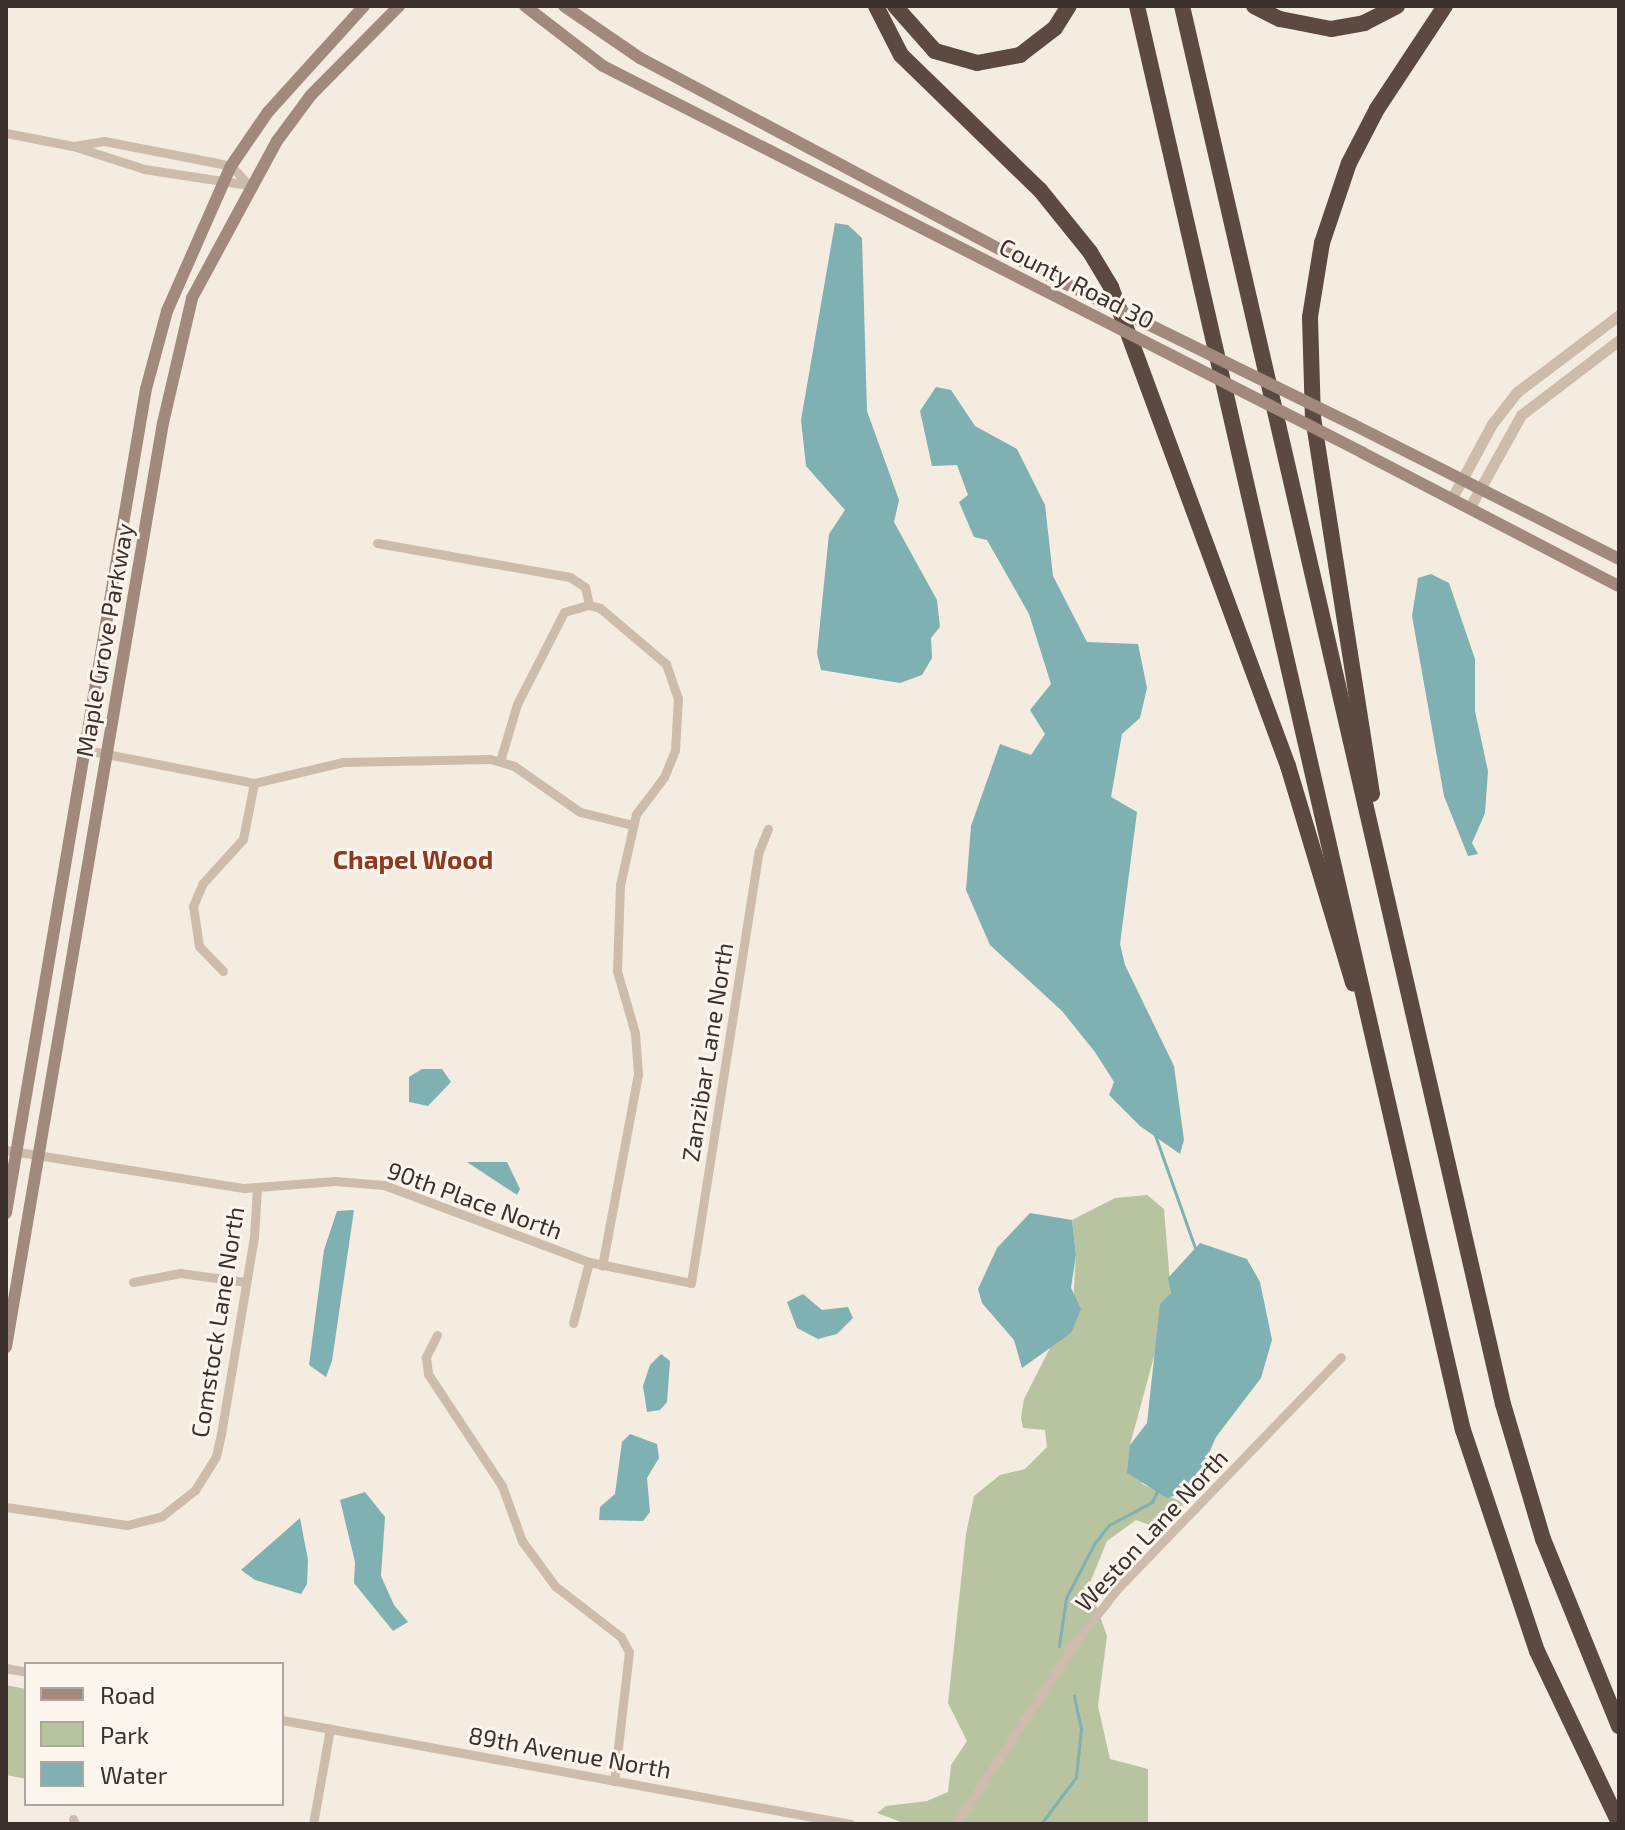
<!DOCTYPE html>
<html>
<head>
<meta charset="utf-8">
<style>
	body { margin:0 }
	#map { position:relative; width:1625px; height:1830px; overflow:hidden; background:#f4ebe1; font-family:"Exo 2",sans-serif }
	div>[style] { position:absolute }
	.green>* { inset:0; background:#b8c4a0 }
	.water>* { inset:0; background:#7fb0b2 }
	.stream>* { height:3px; margin:-1.5px; padding:0 1.5px; transform-origin:1.5px; border-radius:1.5px; background:#7fb0b2 }
	.minor>* { height:9px; margin:-4.5px; padding:0 4.5px; transform-origin:4.5px; border-radius:4.5px; background:#cdbbac }
	.tertiary>* { height:11px; margin:-5.5px; padding:0 5.5px; transform-origin:5.5px; border-radius:5.5px; background:#cdbbac }
	.secondary>* { height:12px; margin:-6px; padding:0 6px; transform-origin:6px; border-radius:6px; background:#a18a7d }
	.motorway>* { height:16px; margin:-8px; padding:0 8px; transform-origin:8px; border-radius:8px; background:#5c4a42 }
	.secondary-bridge>* { height:12px; margin:-6px; padding:0 6px; transform-origin:6px; border-radius:6px; background:#a18a7d }
	span { translate:-50% -50%; white-space:nowrap; text-align:center; line-height:1.15; -webkit-text-stroke:6px #fbf5ee; paint-order:stroke }
	.street-label { font-size:24px; color:#3b302b }
	.neighbourhood-label { font-size:26px; color:#8c3b22; font-weight:700 }
	.frame { position:absolute; inset:0; border:8px solid #3b302b; pointer-events:none }
	.legend { position:absolute; left:24px; top:1662px; width:260px; height:144px; box-sizing:border-box; background:#fbf5ee; border:2px solid #aea6a0; margin:0; padding:10px 14px; list-style:none; font-size:24px; color:#3b302b }
	.legend li { display:flex; align-items:center; gap:16px; height:40px }
	.legend b { width:40px; border:2px solid #aea6a0 }
</style>
</head>
<body>
<div id="map">
	<div class="green">
		<i style="clip-path:polygon(1147px 1195px,1164px 1209px,1171px 1294px,1130px 1445px,1142px 1484px,1184px 1503px,1158px 1528px,1136px 1520px,1107px 1541px,1089px 1585px,1107px 1636px,1098px 1706px,1110px 1759px,1148px 1769px,1148px 1824px,936px 1824px,901px 1822px,877px 1813px,886px 1806px,927px 1801px,948px 1792px,951px 1765px,967px 1741px,948px 1703px,966px 1534px,974px 1496px,1000px 1475px,1025px 1469px,1047px 1447px,1045px 1430px,1023px 1428px,1021px 1418px,1024px 1399px,1051px 1346px,1071px 1333px,1076px 1255px,1072px 1220px,1115px 1198px)"></i>
		<i style="clip-path:polygon(6px 1685px,26px 1689px,26px 1779px,6px 1775px)"></i>
	</div>
	<div class="water">
		<i style="clip-path:polygon(835px 223px,848px 225px,862px 238px,867px 411px,899px 500px,894px 522px,937px 600px,940px 627px,931px 638px,932px 658px,922px 675px,900px 683px,821px 670px,817px 653px,829px 534px,845px 510px,806px 466px,801px 420px)"></i>
		<i style="clip-path:polygon(936px 387px,951px 390px,975px 426px,1017px 449px,1045px 505px,1053px 576px,1087px 642px,1138px 644px,1147px 688px,1140px 718px,1122px 734px,1111px 797px,1137px 812px,1120px 944px,1125px 965px,1174px 1066px,1184px 1140px,1180px 1154px,1140px 1126px,1109px 1095px,1114px 1082px,1095px 1052px,1062px 1011px,990px 945px,966px 890px,971px 826px,1000px 744px,1031px 755px,1045px 734px,1030px 710px,1051px 684px,1029px 614px,987px 540px,974px 537px,959px 502px,968px 495px,957px 465px,932px 466px,920px 411px)"></i>
		<i style="clip-path:polygon(1431px 574px,1449px 583px,1475px 659px,1475px 711px,1488px 771px,1485px 813px,1472px 843px,1478px 854px,1468px 856px,1444px 796px,1412px 616px,1418px 578px)"></i>
		<i style="clip-path:polygon(422px 1069px,442px 1069px,451px 1082px,428px 1106px,409px 1102px,409px 1077px)"></i>
		<i style="clip-path:polygon(467px 1162px,507px 1162px,520px 1189px,517px 1195px)"></i>
		<i style="clip-path:polygon(354px 1210px,332px 1361px,326px 1377px,309px 1365px,324px 1250px,337px 1211px)"></i>
		<i style="clip-path:polygon(1030px 1213px,1072px 1220px,1076px 1255px,1071px 1288px,1081px 1309px,1071px 1333px,1022px 1368px,1014px 1340px,982px 1303px,978px 1289px,997px 1248px)"></i>
		<i style="clip-path:polygon(1200px 1243px,1247px 1259px,1260px 1282px,1272px 1340px,1261px 1378px,1216px 1437px,1193px 1490px,1167px 1498px,1127px 1473px,1130px 1445px,1147px 1423px,1160px 1304px,1171px 1293px,1168px 1278px)"></i>
		<i style="clip-path:polygon(803px 1294px,822px 1310px,848px 1307px,853px 1318px,837px 1334px,818px 1339px,797px 1328px,787px 1302px)"></i>
		<i style="clip-path:polygon(661px 1354px,670px 1361px,667px 1402px,660px 1410px,647px 1412px,643px 1386px,650px 1365px)"></i>
		<i style="clip-path:polygon(630px 1434px,657px 1444px,659px 1458px,647px 1478px,650px 1512px,643px 1521px,599px 1520px,600px 1507px,615px 1494px,622px 1442px)"></i>
		<i style="clip-path:polygon(365px 1492px,385px 1517px,381px 1576px,394px 1605px,408px 1622px,393px 1631px,354px 1583px,355px 1562px,340px 1500px)"></i>
		<i style="clip-path:polygon(300px 1518px,308px 1560px,307px 1584px,301px 1594px,255px 1580px,241px 1570px)"></i>
	</div>
	<div class="stream">
		<i style="left:1155px;top:1135px;width:120px;rotate:70.5deg"></i>
		<i style="left:1059px;top:1646px;width:49px;rotate:-81.7deg"></i>
		<i style="left:1066px;top:1598px;width:61px;rotate:-62.6deg"></i>
		<i style="left:1094px;top:1544px;width:24px;rotate:-52deg"></i>
		<i style="left:1109px;top:1525px;width:49px;rotate:-28.1deg"></i>
		<i style="left:1152px;top:1502px;width:14px;rotate:-65deg"></i>
		<i style="left:1041px;top:1824px;width:59px;rotate:-53.3deg"></i>
		<i style="left:1076px;top:1777px;width:48px;rotate:-84.1deg"></i>
		<i style="left:1081px;top:1729px;width:34px;rotate:-102deg"></i>
	</div>
	<div class="minor">
		<i style="left:6px;top:133px;width:68px;rotate:11deg"></i>
		<i style="left:73px;top:146px;width:75px;rotate:17.9deg"></i>
		<i style="left:144px;top:169px;width:106px;rotate:8.7deg"></i>
		<i style="left:73px;top:146px;width:31px;rotate:-9deg"></i>
		<i style="left:104px;top:141px;width:110px;rotate:11deg"></i>
		<i style="left:212px;top:162px;width:19px;rotate:12deg"></i>
		<i style="left:231px;top:166px;width:26px;rotate:47deg"></i>
		<i style="left:377px;top:543px;width:196px;rotate:10deg"></i>
		<i style="left:570px;top:577px;width:18px;rotate:34deg"></i>
		<i style="left:585px;top:587px;width:18px;rotate:77deg"></i>
		<i style="left:86px;top:750px;width:171px;rotate:11.1deg"></i>
		<i style="left:254px;top:783px;width:91px;rotate:-13.3deg"></i>
		<i style="left:343px;top:762px;width:147px;rotate:-1.2deg"></i>
		<i style="left:490px;top:759px;width:25px;rotate:16deg"></i>
		<i style="left:514px;top:766px;width:80px;rotate:34.9deg"></i>
		<i style="left:580px;top:812px;width:55px;rotate:13.8deg"></i>
		<i style="left:500px;top:761px;width:59px;rotate:-73.4deg"></i>
		<i style="left:517px;top:704px;width:103px;rotate:-62.9deg"></i>
		<i style="left:564px;top:612px;width:26px;rotate:-16deg"></i>
		<i style="left:589px;top:605px;width:11px;rotate:15deg"></i>
		<i style="left:600px;top:608px;width:87px;rotate:40.3deg"></i>
		<i style="left:666px;top:664px;width:36px;rotate:71deg"></i>
		<i style="left:678px;top:698px;width:52px;rotate:93.3deg"></i>
		<i style="left:675px;top:750px;width:29px;rotate:112deg"></i>
		<i style="left:664px;top:777px;width:46px;rotate:127.1deg"></i>
		<i style="left:636px;top:814px;width:73px;rotate:102.7deg"></i>
		<i style="left:620px;top:885px;width:86px;rotate:92deg"></i>
		<i style="left:617px;top:971px;width:65px;rotate:73.8deg"></i>
		<i style="left:635px;top:1033px;width:41px;rotate:85.8deg"></i>
		<i style="left:638px;top:1074px;width:195px;rotate:100.6deg"></i>
		<i style="left:223px;top:971px;width:35px;rotate:-134deg"></i>
		<i style="left:199px;top:946px;width:40px;rotate:-98.5deg"></i>
		<i style="left:193px;top:906px;width:25px;rotate:-67deg"></i>
		<i style="left:203px;top:883px;width:59px;rotate:-47.7deg"></i>
		<i style="left:243px;top:839px;width:57px;rotate:-78.9deg"></i>
		<i style="left:6px;top:1150px;width:241px;rotate:9.1deg"></i>
		<i style="left:244px;top:1188px;width:91px;rotate:-4.4deg"></i>
		<i style="left:335px;top:1181px;width:49px;rotate:4.7deg"></i>
		<i style="left:384px;top:1185px;width:219px;rotate:20.6deg"></i>
		<i style="left:589px;top:1262px;width:104px;rotate:11.6deg"></i>
		<i style="left:691px;top:1283px;width:437px;rotate:-81.1deg"></i>
		<i style="left:759px;top:851px;width:24px;rotate:-68deg"></i>
		<i style="left:133px;top:1282px;width:48px;rotate:-10.8deg"></i>
		<i style="left:180px;top:1273px;width:67px;rotate:7.8deg"></i>
		<i style="left:573px;top:1323px;width:63px;rotate:-75.3deg"></i>
		<i style="left:437px;top:1335px;width:25px;rotate:117deg"></i>
		<i style="left:426px;top:1357px;width:17px;rotate:83deg"></i>
		<i style="left:428px;top:1374px;width:134px;rotate:56.5deg"></i>
		<i style="left:502px;top:1486px;width:59px;rotate:70deg"></i>
		<i style="left:522px;top:1541px;width:56px;rotate:53.7deg"></i>
		<i style="left:555px;top:1586px;width:83px;rotate:37.7deg"></i>
		<i style="left:621px;top:1637px;width:17px;rotate:62deg"></i>
		<i style="left:629px;top:1652px;width:130px;rotate:96.6deg"></i>
		<i style="left:6px;top:1507px;width:122px;rotate:8.5deg"></i>
		<i style="left:127px;top:1525px;width:36px;rotate:-14deg"></i>
		<i style="left:162px;top:1516px;width:42px;rotate:-38.2deg"></i>
		<i style="left:195px;top:1490px;width:40px;rotate:-58deg"></i>
		<i style="left:216px;top:1456px;width:23px;rotate:-77deg"></i>
		<i style="left:221px;top:1434px;width:200px;rotate:-80.5deg"></i>
		<i style="left:254px;top:1237px;width:49px;rotate:-86.5deg"></i>
		<i style="left:6px;top:1668px;width:20px;rotate:11deg"></i>
		<i style="left:282px;top:1720px;width:578px;rotate:10.36deg"></i>
		<i style="left:73px;top:1819px;width:5px;rotate:68deg"></i>
		<i style="left:313px;top:1824px;width:97px;rotate:-79.9deg"></i>
		<i style="left:956px;top:1824px;width:213px;rotate:-56.7deg"></i>
		<i style="left:1073px;top:1646px;width:72px;rotate:-52.3deg"></i>
		<i style="left:1117px;top:1589px;width:322px;rotate:-46deg"></i>
	</div>
	<div class="tertiary">
		<i style="left:1452px;top:498px;width:84px;rotate:-61.6deg"></i>
		<i style="left:1492px;top:424px;width:41px;rotate:-52deg"></i>
		<i style="left:1517px;top:392px;width:128px;rotate:-37deg"></i>
		<i style="left:1470px;top:507px;width:105px;rotate:-61deg"></i>
		<i style="left:1521px;top:415px;width:123px;rotate:-37.4deg"></i>
	</div>
	<div class="secondary">
		<i style="left:525px;top:6px;width:98px;rotate:37.6deg"></i>
		<i style="left:603px;top:66px;width:527px;rotate:26.95deg"></i>
		<i style="left:564px;top:6px;width:92px;rotate:34.4deg"></i>
		<i style="left:640px;top:58px;width:478px;rotate:28deg"></i>
		<i style="left:1352px;top:424px;width:299px;rotate:26.8deg"></i>
		<i style="left:1363px;top:453px;width:288px;rotate:27.5deg"></i>
		<i style="left:6px;top:1213px;width:836px;rotate:-80.36deg"></i>
		<i style="left:146px;top:389px;width:81px;rotate:-74.9deg"></i>
		<i style="left:167px;top:311px;width:158px;rotate:-66.2deg"></i>
		<i style="left:231px;top:166px;width:65px;rotate:-55.6deg"></i>
		<i style="left:268px;top:112px;width:143px;rotate:-47.8deg"></i>
		<i style="left:6px;top:1347px;width:937px;rotate:-80.36deg"></i>
		<i style="left:163px;top:423px;width:128px;rotate:-76.9deg"></i>
		<i style="left:192px;top:298px;width:179px;rotate:-61.6deg"></i>
		<i style="left:277px;top:141px;width:57px;rotate:-53.5deg"></i>
		<i style="left:311px;top:95px;width:125px;rotate:-45.3deg"></i>
	</div>
	<div class="motorway">
		<i style="left:876px;top:6px;width:55px;rotate:63deg"></i>
		<i style="left:901px;top:55px;width:194px;rotate:44.2deg"></i>
		<i style="left:1040px;top:190px;width:80px;rotate:51.1deg"></i>
		<i style="left:1090px;top:252px;width:41px;rotate:59deg"></i>
		<i style="left:1111px;top:287px;width:511px;rotate:69.72deg"></i>
		<i style="left:1288px;top:766px;width:227px;rotate:73.3deg"></i>
		<i style="left:895px;top:6px;width:60px;rotate:48.4deg"></i>
		<i style="left:935px;top:51px;width:44px;rotate:15.9deg"></i>
		<i style="left:977px;top:63px;width:44px;rotate:-10.5deg"></i>
		<i style="left:1020px;top:55px;width:44px;rotate:-37.6deg"></i>
		<i style="left:1055px;top:28px;width:26px;rotate:-58deg"></i>
		<i style="left:1137px;top:6px;width:1461px;rotate:77.11deg"></i>
		<i style="left:1463px;top:1430px;width:233px;rotate:71.5deg"></i>
		<i style="left:1537px;top:1651px;width:191px;rotate:64.5deg"></i>
		<i style="left:1182px;top:6px;width:1434px;rotate:77.07deg"></i>
		<i style="left:1503px;top:1404px;width:141px;rotate:73.5deg"></i>
		<i style="left:1543px;top:1539px;width:202px;rotate:67.9deg"></i>
		<i style="left:1254px;top:6px;width:29px;rotate:27deg"></i>
		<i style="left:1280px;top:19px;width:52px;rotate:11.1deg"></i>
		<i style="left:1331px;top:29px;width:34px;rotate:-10deg"></i>
		<i style="left:1364px;top:23px;width:37px;rotate:-27deg"></i>
		<i style="left:1372px;top:794px;width:380px;rotate:-98.9deg"></i>
		<i style="left:1313px;top:419px;width:102px;rotate:-91.7deg"></i>
		<i style="left:1310px;top:317px;width:75px;rotate:-80.8deg"></i>
		<i style="left:1322px;top:243px;width:84px;rotate:-71.4deg"></i>
		<i style="left:1349px;top:163px;width:61px;rotate:-62.6deg"></i>
		<i style="left:1377px;top:109px;width:123px;rotate:-56.6deg"></i>
	</div>
	<div class="secondary-bridge">
		<i style="left:1062px;top:282px;width:323px;rotate:26.1deg"></i>
		<i style="left:1073px;top:305px;width:326px;rotate:27deg"></i>
	</div>
	<div class="street-label">
		<span style="left:1077px;top:283px;rotate:27deg">County Road 30</span>
		<span style="left:104px;top:640px;rotate:-80deg">Maple Grove Parkway</span>
		<span style="left:707px;top:1052px;rotate:-81deg">Zanzibar Lane North</span>
		<span style="left:475px;top:1200px;rotate:20deg">90th Place North</span>
		<span style="left:217px;top:1322px;rotate:-81deg">Comstock Lane North</span>
		<span style="left:1151px;top:1530px;rotate:-47deg">Weston Lane North</span>
		<span style="left:570px;top:1752px;rotate:10deg">89th Avenue North</span>
	</div>
	<div class="neighbourhood-label">
		<span style="left:413px;top:859px">Chapel Wood</span>
	</div>
	<div class="frame"></div>
	<ul class="legend">
	<li><b style="height:10px;background:#a18a7d"></b>Road</li>
	<li><b style="height:22px;background:#b8c4a0"></b>Park</li>
	<li><b style="height:22px;background:#7fb0b2"></b>Water</li>
	</ul>
</div>
</body>
</html>
